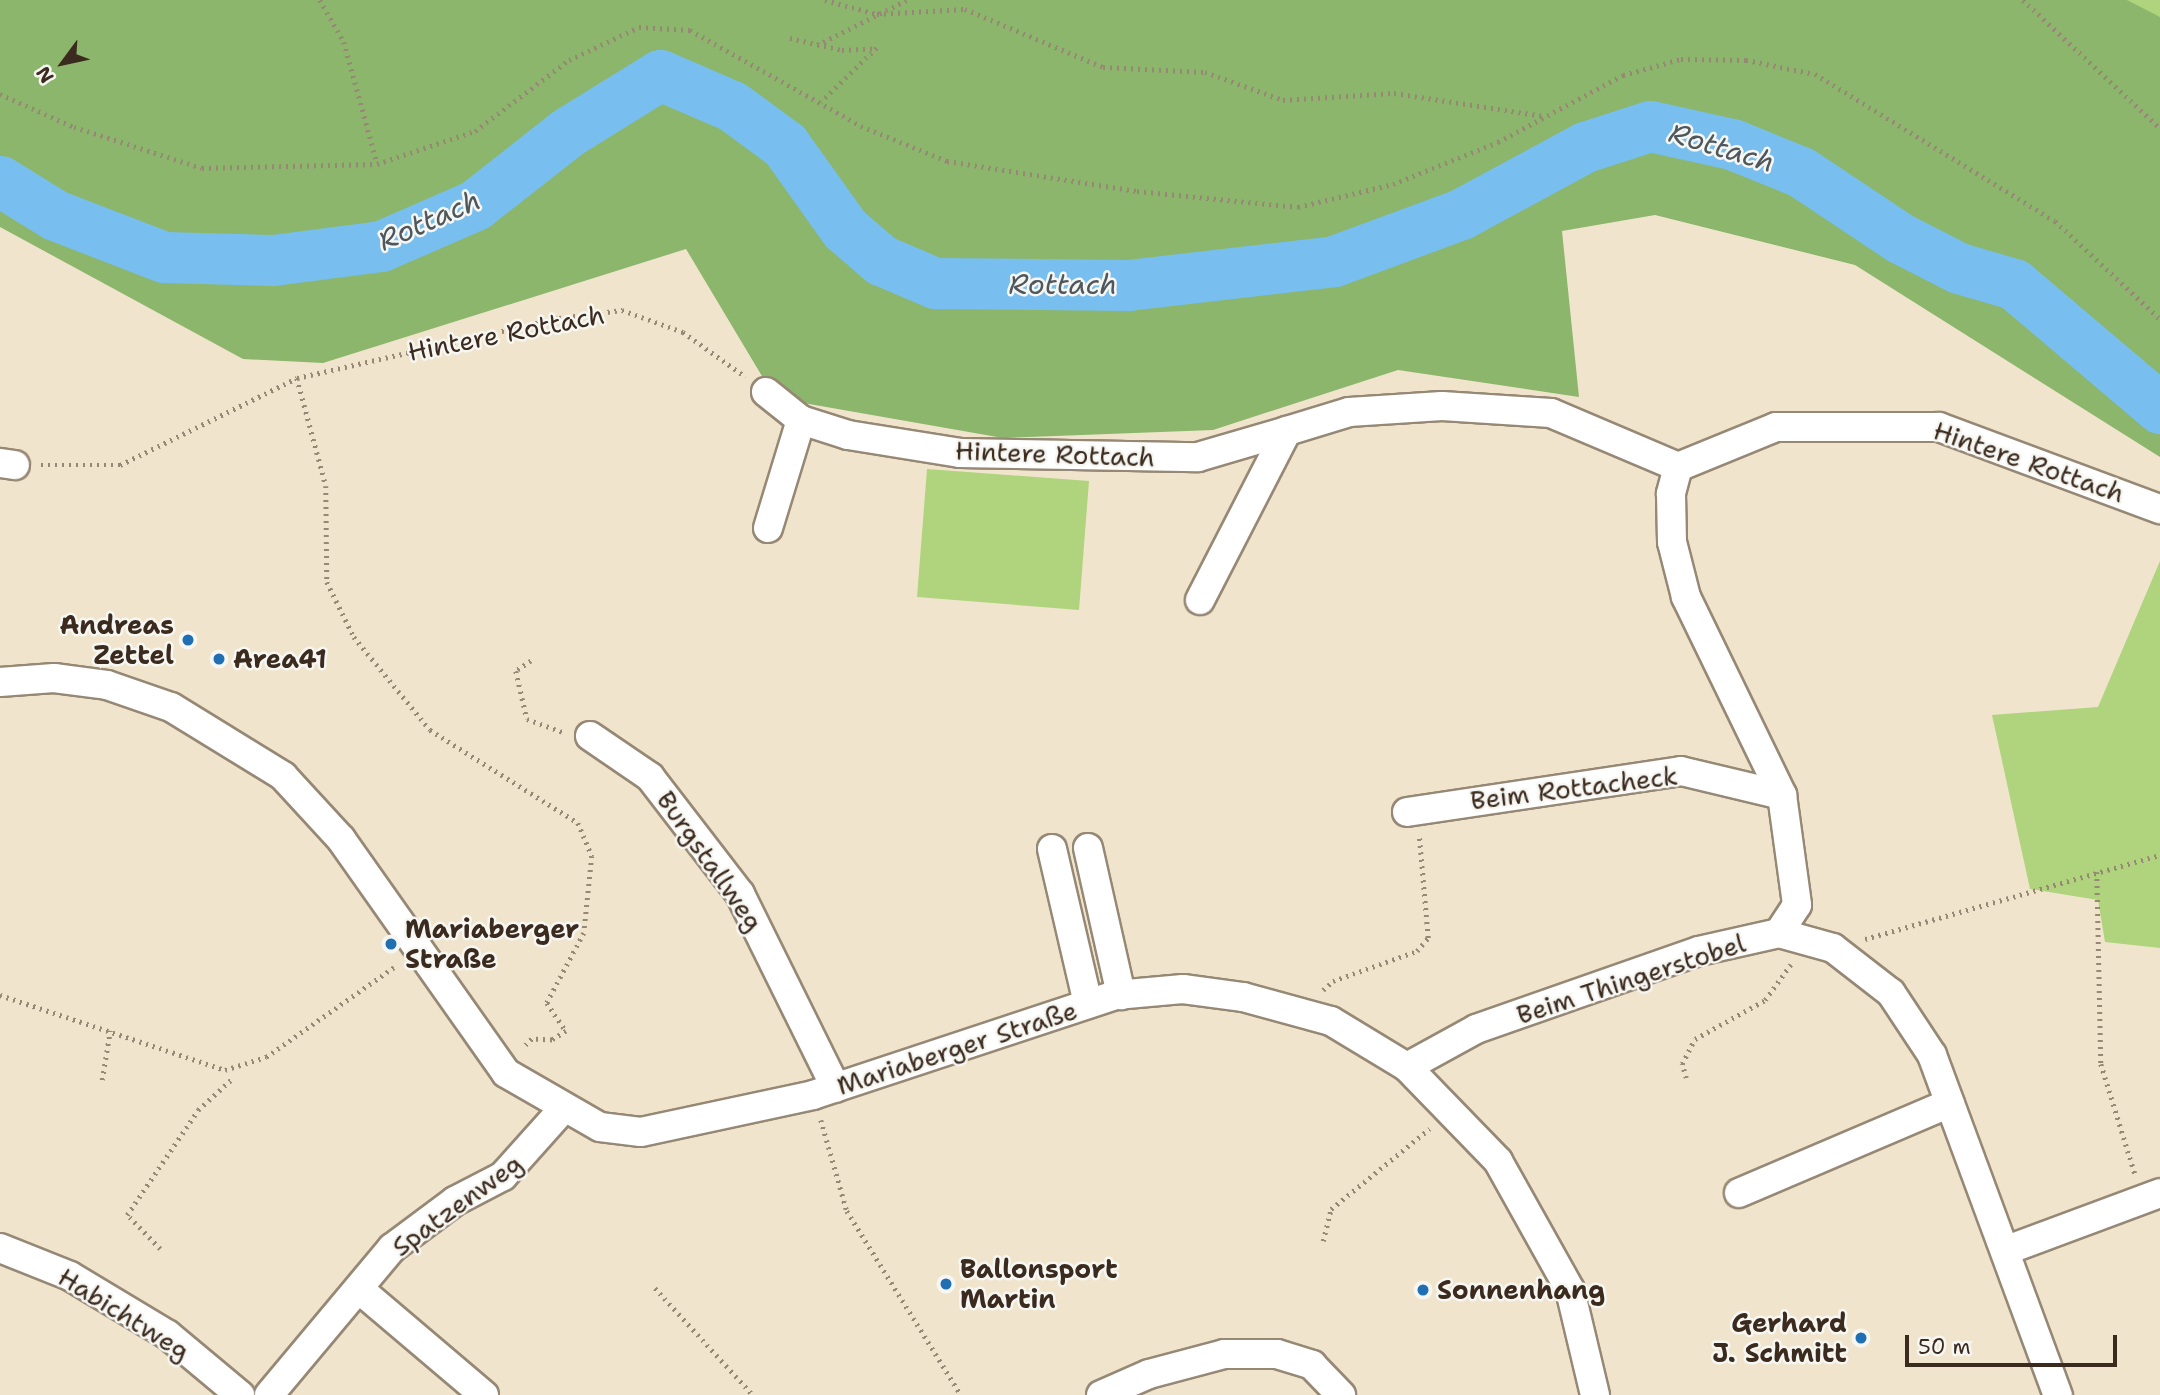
<!DOCTYPE html>
<html>
<head>
<meta charset="utf-8">
<style>
	body { margin:0 }
	#map { position:relative; width:2160px; height:1395px; overflow:hidden; background:#f0e5cc; font-family:"Shantell Sans",sans-serif }
	div>[style] { position:absolute }
	.green>* { inset:0; background:#afd47d }
	.forest>* { inset:0; background:#8bb66c }
	.river>* { height:51px; margin:-25.5px; padding:0 25.5px; transform-origin:25.5px; border-radius:25.5px; background:#78bff0 }
	.path>* { height:4.5px; margin-top:-2.25px; transform-origin:0; background:repeating-linear-gradient(90deg,#968875 0 2px,transparent 0 7px) }
	.roads { filter:drop-shadow(2px 0 #968875) drop-shadow(-2px 0 #968875) drop-shadow(0 2px #968875) drop-shadow(0 -2px #968875) }
	.minor>* { height:28px; margin:-14px; padding:0 14px; transform-origin:14px; border-radius:14px; background:#fff }
	.dots>* { width:19px; height:19px; translate:-50% -50%; box-sizing:border-box; border:4px solid #f6f6f2; border-radius:50% }
	span { translate:-50% -50%; white-space:nowrap; text-align:center; line-height:1.15; -webkit-text-stroke:5px #f6f6f2; paint-order:stroke }
	.street-label { font-size:26px; color:#3b2a1e }
	.poi-label { font-size:26px; color:#3b2a1e; font-weight:700 }
	.right { translate:-100% -50%; text-align:right }
	.left { translate:0 -50%; text-align:left }
	.water-label { font-size:28px; color:#4d575d; font-style:italic }
	.north { position:absolute; left:28px; top:28px; width:70px; height:70px; -webkit-text-stroke:5px #f6f6f2; paint-order:stroke; rotate:237deg; font-size:19px; font-weight:700; line-height:28px; text-align:center; color:#3b2a1e }
	.north::after { content:''; display:block; margin:auto; width:24px; height:32px; background:#3b2a1e; clip-path:polygon(50% 0,100% 100%,50% 72%,0 100%) }
	.scale { position:absolute; left:1905px; top:1335px; width:212px; height:32px; box-sizing:border-box; border:4px solid #3b2a1e; border-top:0; padding-left:9px; font-size:21px; line-height:24px; white-space:nowrap; color:#3b2a1e; -webkit-text-stroke:5px #f6f6f2; paint-order:stroke }
</style>
</head>
<body>
<div id="map">
	<div class="green">
		<i style="clip-path:polygon(2127px 0,2160px 0,2160px 17px,2140px 11px)"></i>
		<i style="clip-path:polygon(927px 469px,1089px 481px,1079px 610px,917px 597px)"></i>
		<i style="clip-path:polygon(2160px 561px,2160px 948px,2105px 942px,2098px 900px,2030px 889px,1992px 715px,2098px 707px)"></i>
	</div>
	<div class="forest">
		<i style="clip-path:polygon(0 0,2127px 0,2160px 17px,2160px 457px,1855px 265px,1655px 215px,1562px 231px,1579px 397px,1398px 370px,1213px 430px,1003px 438px,775px 398px,686px 249px,323px 363px,243px 359px,0 227px)"></i>
	</div>
	<div class="river">
		<i style="left:0;top:181px;width:65px;rotate:31.7deg"></i>
		<i style="left:55px;top:215px;width:117px;rotate:21.1deg"></i>
		<i style="left:164px;top:257px;width:109px;rotate:1.6deg"></i>
		<i style="left:273px;top:260px;width:109px;rotate:-7.4deg"></i>
		<i style="left:381px;top:246px;width:103px;rotate:-23.6deg"></i>
		<i style="left:475px;top:205px;width:118px;rotate:-38.1deg"></i>
		<i style="left:568px;top:132px;width:108px;rotate:-31.8deg"></i>
		<i style="left:660px;top:75px;width:78px;rotate:23.3deg"></i>
		<i style="left:732px;top:106px;width:66px;rotate:36.3deg"></i>
		<i style="left:785px;top:145px;width:103px;rotate:54.5deg"></i>
		<i style="left:845px;top:229px;width:48px;rotate:40.7deg"></i>
		<i style="left:881px;top:260px;width:59px;rotate:23.1deg"></i>
		<i style="left:935px;top:283px;width:193px;rotate:0.6deg"></i>
		<i style="left:1128px;top:285px;width:207px;rotate:-6.6deg"></i>
		<i style="left:1334px;top:261px;width:135px;rotate:-20.3deg"></i>
		<i style="left:1461px;top:214px;width:141px;rotate:-28.4deg"></i>
		<i style="left:1585px;top:147px;width:68px;rotate:-17.9deg"></i>
		<i style="left:1650px;top:126px;width:84px;rotate:12.4deg"></i>
		<i style="left:1732px;top:144px;width:74px;rotate:22.1deg"></i>
		<i style="left:1801px;top:172px;width:119px;rotate:33.7deg"></i>
		<i style="left:1900px;top:238px;width:66px;rotate:27deg"></i>
		<i style="left:1959px;top:268px;width:57px;rotate:16.2deg"></i>
		<i style="left:2014px;top:284px;width:192px;rotate:40.3deg"></i>
	</div>
	<div class="path">
		<i style="left:320px;top:0;width:48px;rotate:60.3deg"></i>
		<i style="left:344px;top:42px;width:125px;rotate:74.7deg"></i>
		<i style="left:825px;top:0;width:54px;rotate:15.1deg"></i>
		<i style="left:877px;top:14px;width:88px;rotate:-3.3deg"></i>
		<i style="left:965px;top:9px;width:150px;rotate:22.8deg"></i>
		<i style="left:1103px;top:67px;width:102px;rotate:2.8deg"></i>
		<i style="left:1205px;top:72px;width:83px;rotate:19.7deg"></i>
		<i style="left:1283px;top:100px;width:111px;rotate:-3.6deg"></i>
		<i style="left:1394px;top:93px;width:152px;rotate:8.7deg"></i>
		<i style="left:2023px;top:0;width:187px;rotate:43.1deg"></i>
		<i style="left:790px;top:38px;width:53px;rotate:13deg"></i>
		<i style="left:842px;top:50px;width:35px;rotate:-3deg"></i>
		<i style="left:877px;top:48px;width:78px;rotate:136deg"></i>
		<i style="left:817px;top:45px;width:101px;rotate:-26.6deg"></i>
		<i style="left:0;top:94px;width:81px;rotate:24deg"></i>
		<i style="left:74px;top:127px;width:134px;rotate:17.8deg"></i>
		<i style="left:202px;top:168px;width:175px;rotate:-1.3deg"></i>
		<i style="left:377px;top:164px;width:103px;rotate:-18.6deg"></i>
		<i style="left:475px;top:131px;width:118px;rotate:-37.1deg"></i>
		<i style="left:569px;top:60px;width:77px;rotate:-25.2deg"></i>
		<i style="left:639px;top:27px;width:51px;rotate:3.4deg"></i>
		<i style="left:690px;top:30px;width:196px;rotate:29.3deg"></i>
		<i style="left:861px;top:126px;width:93px;rotate:22.1deg"></i>
		<i style="left:947px;top:161px;width:192px;rotate:9deg"></i>
		<i style="left:1137px;top:191px;width:162px;rotate:5.7deg"></i>
		<i style="left:1298px;top:207px;width:98px;rotate:-13.6deg"></i>
		<i style="left:1393px;top:184px;width:113px;rotate:-21.8deg"></i>
		<i style="left:1498px;top:142px;width:142px;rotate:-28.2deg"></i>
		<i style="left:1623px;top:75px;width:60px;rotate:-15.4deg"></i>
		<i style="left:1681px;top:59px;width:65px;rotate:0.9deg"></i>
		<i style="left:1746px;top:60px;width:70px;rotate:11.5deg"></i>
		<i style="left:1815px;top:74px;width:281px;rotate:31.5deg"></i>
		<i style="left:2055px;top:221px;width:144px;rotate:43deg"></i>
		<i style="left:297px;top:378px;width:112px;rotate:75deg"></i>
		<i style="left:326px;top:486px;width:96px;rotate:89.4deg"></i>
		<i style="left:327px;top:582px;width:61px;rotate:63.9deg"></i>
		<i style="left:354px;top:637px;width:120px;rotate:50.7deg"></i>
		<i style="left:430px;top:730px;width:175px;rotate:32.1deg"></i>
		<i style="left:578px;top:823px;width:36px;rotate:67deg"></i>
		<i style="left:592px;top:856px;width:77px;rotate:95.9deg"></i>
		<i style="left:584px;top:933px;width:79px;rotate:117.9deg"></i>
		<i style="left:547px;top:1003px;width:34px;rotate:56deg"></i>
		<i style="left:566px;top:1031px;width:17px;rotate:147deg"></i>
		<i style="left:552px;top:1040px;width:20px;rotate:-177deg"></i>
		<i style="left:532px;top:1039px;width:13px;rotate:135deg"></i>
		<i style="left:41px;top:465px;width:79px"></i>
		<i style="left:120px;top:465px;width:197px;rotate:-26.2deg"></i>
		<i style="left:297px;top:378px;width:269px;rotate:-12.9deg"></i>
		<i style="left:559px;top:318px;width:64px;rotate:-7.2deg"></i>
		<i style="left:622px;top:310px;width:65px;rotate:19.8deg"></i>
		<i style="left:683px;top:332px;width:77px;rotate:35.5deg"></i>
		<i style="left:531px;top:661px;width:18px;rotate:146deg"></i>
		<i style="left:516px;top:671px;width:49px;rotate:77.1deg"></i>
		<i style="left:527px;top:719px;width:38px;rotate:20deg"></i>
		<i style="left:2097px;top:872px;width:192px;rotate:88.8deg"></i>
		<i style="left:2101px;top:1064px;width:115px;rotate:72.8deg"></i>
		<i style="left:1865px;top:939px;width:307px;rotate:-15.9deg"></i>
		<i style="left:1323px;top:990px;width:13px;rotate:-42deg"></i>
		<i style="left:1333px;top:981px;width:89px;rotate:-19.7deg"></i>
		<i style="left:1417px;top:951px;width:17px;rotate:-50deg"></i>
		<i style="left:1428px;top:938px;width:102px;rotate:-95deg"></i>
		<i style="left:0;top:995px;width:237px;rotate:18.4deg"></i>
		<i style="left:225px;top:1070px;width:43px;rotate:-17.6deg"></i>
		<i style="left:266px;top:1057px;width:160px;rotate:-35.1deg"></i>
		<i style="left:1686px;top:1078px;width:15px;rotate:-106deg"></i>
		<i style="left:1682px;top:1064px;width:28px;rotate:-63deg"></i>
		<i style="left:1695px;top:1039px;width:80px;rotate:-29.1deg"></i>
		<i style="left:1765px;top:1000px;width:44px;rotate:-54.2deg"></i>
		<i style="left:102px;top:1080px;width:50px;rotate:-80.7deg"></i>
		<i style="left:821px;top:1120px;width:95px;rotate:74.1deg"></i>
		<i style="left:847px;top:1211px;width:216px;rotate:58.2deg"></i>
		<i style="left:1323px;top:1241px;width:33px;rotate:-76deg"></i>
		<i style="left:1331px;top:1209px;width:127px;rotate:-39.2deg"></i>
		<i style="left:160px;top:1249px;width:47px;rotate:-134.1deg"></i>
		<i style="left:127px;top:1215px;width:127px;rotate:-55.9deg"></i>
		<i style="left:198px;top:1110px;width:46px;rotate:-42.4deg"></i>
		<i style="left:655px;top:1288px;width:145px;rotate:47.5deg"></i>
	</div>
	<div class="roads">
		<div class="minor">
			<i style="left:766px;top:392px;width:45px;rotate:38.7deg"></i>
			<i style="left:801px;top:420px;width:49px;rotate:17.7deg"></i>
			<i style="left:848px;top:435px;width:113px;rotate:9.1deg"></i>
			<i style="left:960px;top:453px;width:238px;rotate:1deg"></i>
			<i style="left:1198px;top:457px;width:93px;rotate:-16.3deg"></i>
			<i style="left:0;top:463px;width:15px;rotate:8deg"></i>
			<i style="left:1678px;top:467px;width:28px;rotate:105deg"></i>
			<i style="left:1671px;top:494px;width:48px;rotate:88.8deg"></i>
			<i style="left:1672px;top:542px;width:57px;rotate:75.7deg"></i>
			<i style="left:1686px;top:597px;width:220px;rotate:64.1deg"></i>
			<i style="left:1782px;top:795px;width:111px;rotate:82.2deg"></i>
			<i style="left:1797px;top:905px;width:33px;rotate:123deg"></i>
			<i style="left:768px;top:528px;width:113px;rotate:-73deg"></i>
			<i style="left:1200px;top:600px;width:190px;rotate:-62.8deg"></i>
			<i style="left:1287px;top:431px;width:65px;rotate:-17deg"></i>
			<i style="left:1349px;top:412px;width:93px;rotate:-3.7deg"></i>
			<i style="left:1442px;top:406px;width:109px;rotate:3.7deg"></i>
			<i style="left:1551px;top:413px;width:138px;rotate:23deg"></i>
			<i style="left:1678px;top:467px;width:106px;rotate:-22.2deg"></i>
			<i style="left:1776px;top:427px;width:163px"></i>
			<i style="left:1939px;top:427px;width:236px;rotate:20.4deg"></i>
			<i style="left:0;top:682px;width:54px;rotate:-4.2deg"></i>
			<i style="left:54px;top:678px;width:53px;rotate:7.5deg"></i>
			<i style="left:107px;top:685px;width:68px;rotate:19deg"></i>
			<i style="left:171px;top:707px;width:132px;rotate:31.6deg"></i>
			<i style="left:283px;top:776px;width:86px;rotate:47.4deg"></i>
			<i style="left:341px;top:839px;width:286px;rotate:54.8deg"></i>
			<i style="left:506px;top:1073px;width:108px;rotate:29.9deg"></i>
			<i style="left:600px;top:1127px;width:41px;rotate:7deg"></i>
			<i style="left:641px;top:1132px;width:176px;rotate:-12.1deg"></i>
			<i style="left:813px;top:1095px;width:319px;rotate:-18.3deg"></i>
			<i style="left:1116px;top:995px;width:67px;rotate:-5.1deg"></i>
			<i style="left:1183px;top:989px;width:61px;rotate:7.6deg"></i>
			<i style="left:1243px;top:997px;width:91px;rotate:15.3deg"></i>
			<i style="left:1331px;top:1021px;width:89px;rotate:31.2deg"></i>
			<i style="left:1407px;top:1067px;width:131px;rotate:45.9deg"></i>
			<i style="left:1498px;top:1161px;width:148px;rotate:60.8deg"></i>
			<i style="left:1570px;top:1290px;width:108px;rotate:76.6deg"></i>
			<i style="left:590px;top:736px;width:73px;rotate:34.3deg"></i>
			<i style="left:650px;top:777px;width:148px;rotate:52.4deg"></i>
			<i style="left:740px;top:894px;width:216px;rotate:63.7deg"></i>
			<i style="left:1407px;top:812px;width:277px;rotate:-8.5deg"></i>
			<i style="left:1681px;top:771px;width:104px;rotate:13.4deg"></i>
			<i style="left:1088px;top:848px;width:151px;rotate:77.3deg"></i>
			<i style="left:1052px;top:849px;width:159px;rotate:76.9deg"></i>
			<i style="left:1407px;top:1067px;width:79px;rotate:-28.8deg"></i>
			<i style="left:1476px;top:1029px;width:236px;rotate:-19.3deg"></i>
			<i style="left:1699px;top:951px;width:82px;rotate:-12.7deg"></i>
			<i style="left:1779px;top:933px;width:56px;rotate:15.5deg"></i>
			<i style="left:1833px;top:948px;width:73px;rotate:37.8deg"></i>
			<i style="left:1891px;top:993px;width:74px;rotate:56.5deg"></i>
			<i style="left:1932px;top:1055px;width:363px;rotate:69.7deg"></i>
			<i style="left:1739px;top:1193px;width:229px;rotate:-23.1deg"></i>
			<i style="left:0;top:1248px;width:75px;rotate:21.8deg"></i>
			<i style="left:70px;top:1276px;width:114px;rotate:31deg"></i>
			<i style="left:168px;top:1335px;width:94px;rotate:39.8deg"></i>
			<i style="left:2007px;top:1250px;width:163px;rotate:-20.4deg"></i>
			<i style="left:359px;top:1289px;width:164px;rotate:40.3deg"></i>
			<i style="left:269px;top:1395px;width:192px;rotate:-50.1deg"></i>
			<i style="left:392px;top:1248px;width:79px;rotate:-36.7deg"></i>
			<i style="left:455px;top:1201px;width:54px;rotate:-27.5deg"></i>
			<i style="left:503px;top:1176px;width:89px;rotate:-48.2deg"></i>
			<i style="left:1101px;top:1395px;width:52px;rotate:-23.6deg"></i>
			<i style="left:1149px;top:1374px;width:78px;rotate:-14.9deg"></i>
			<i style="left:1224px;top:1354px;width:53px"></i>
			<i style="left:1277px;top:1354px;width:37px;rotate:17deg"></i>
			<i style="left:1312px;top:1365px;width:42px;rotate:46deg"></i>
		</div>
	</div>
	<div class="dots">
		<i style="left:188px;top:640px;background:#1f6fb2"></i>
		<i style="left:219px;top:659px;background:#1f6fb2"></i>
		<i style="left:391px;top:944px;background:#1f6fb2"></i>
		<i style="left:946px;top:1284px;background:#1f6fb2"></i>
		<i style="left:1423px;top:1290px;background:#1f6fb2"></i>
		<i style="left:1861px;top:1338px;background:#1f6fb2"></i>
	</div>
	<div class="street-label">
		<span style="left:506px;top:333px;rotate:-11deg">Hintere Rottach</span>
		<span style="left:1055px;top:454px;rotate:2deg">Hintere Rottach</span>
		<span style="left:2029px;top:462px;rotate:19deg">Hintere Rottach</span>
		<span style="left:1574px;top:788px;rotate:-7deg">Beim Rottacheck</span>
		<span style="left:710px;top:861px;rotate:55deg">Burgstallweg</span>
		<span style="left:1631px;top:979px;rotate:-18deg">Beim Thingerstobel</span>
		<span style="left:957px;top:1048px;rotate:-18deg">Mariaberger Straße</span>
		<span style="left:457px;top:1205px;rotate:-36deg">Spatzenweg</span>
		<span style="left:124px;top:1314px;rotate:32deg">Habichtweg</span>
	</div>
	<div class="poi-label">
		<span class="right" style="left:174px;top:640px">Andreas<br>Zettel</span>
		<span class="left" style="left:233px;top:659px">Area41</span>
		<span class="left" style="left:405px;top:944px">Mariaberger<br>Straße</span>
		<span class="left" style="left:960px;top:1284px">Ballonsport<br>Martin</span>
		<span class="left" style="left:1437px;top:1290px">Sonnenhang</span>
		<span class="right" style="left:1847px;top:1338px">Gerhard<br>J. Schmitt</span>
	</div>
	<div class="water-label">
		<span style="left:1722px;top:147px;rotate:17deg">Rottach</span>
		<span style="left:429px;top:220px;rotate:-24deg">Rottach</span>
		<span style="left:1063px;top:284px">Rottach</span>
	</div>
	<div class="north">N</div>
	<div class="scale">50 m</div>
</div>
</body>
</html>
